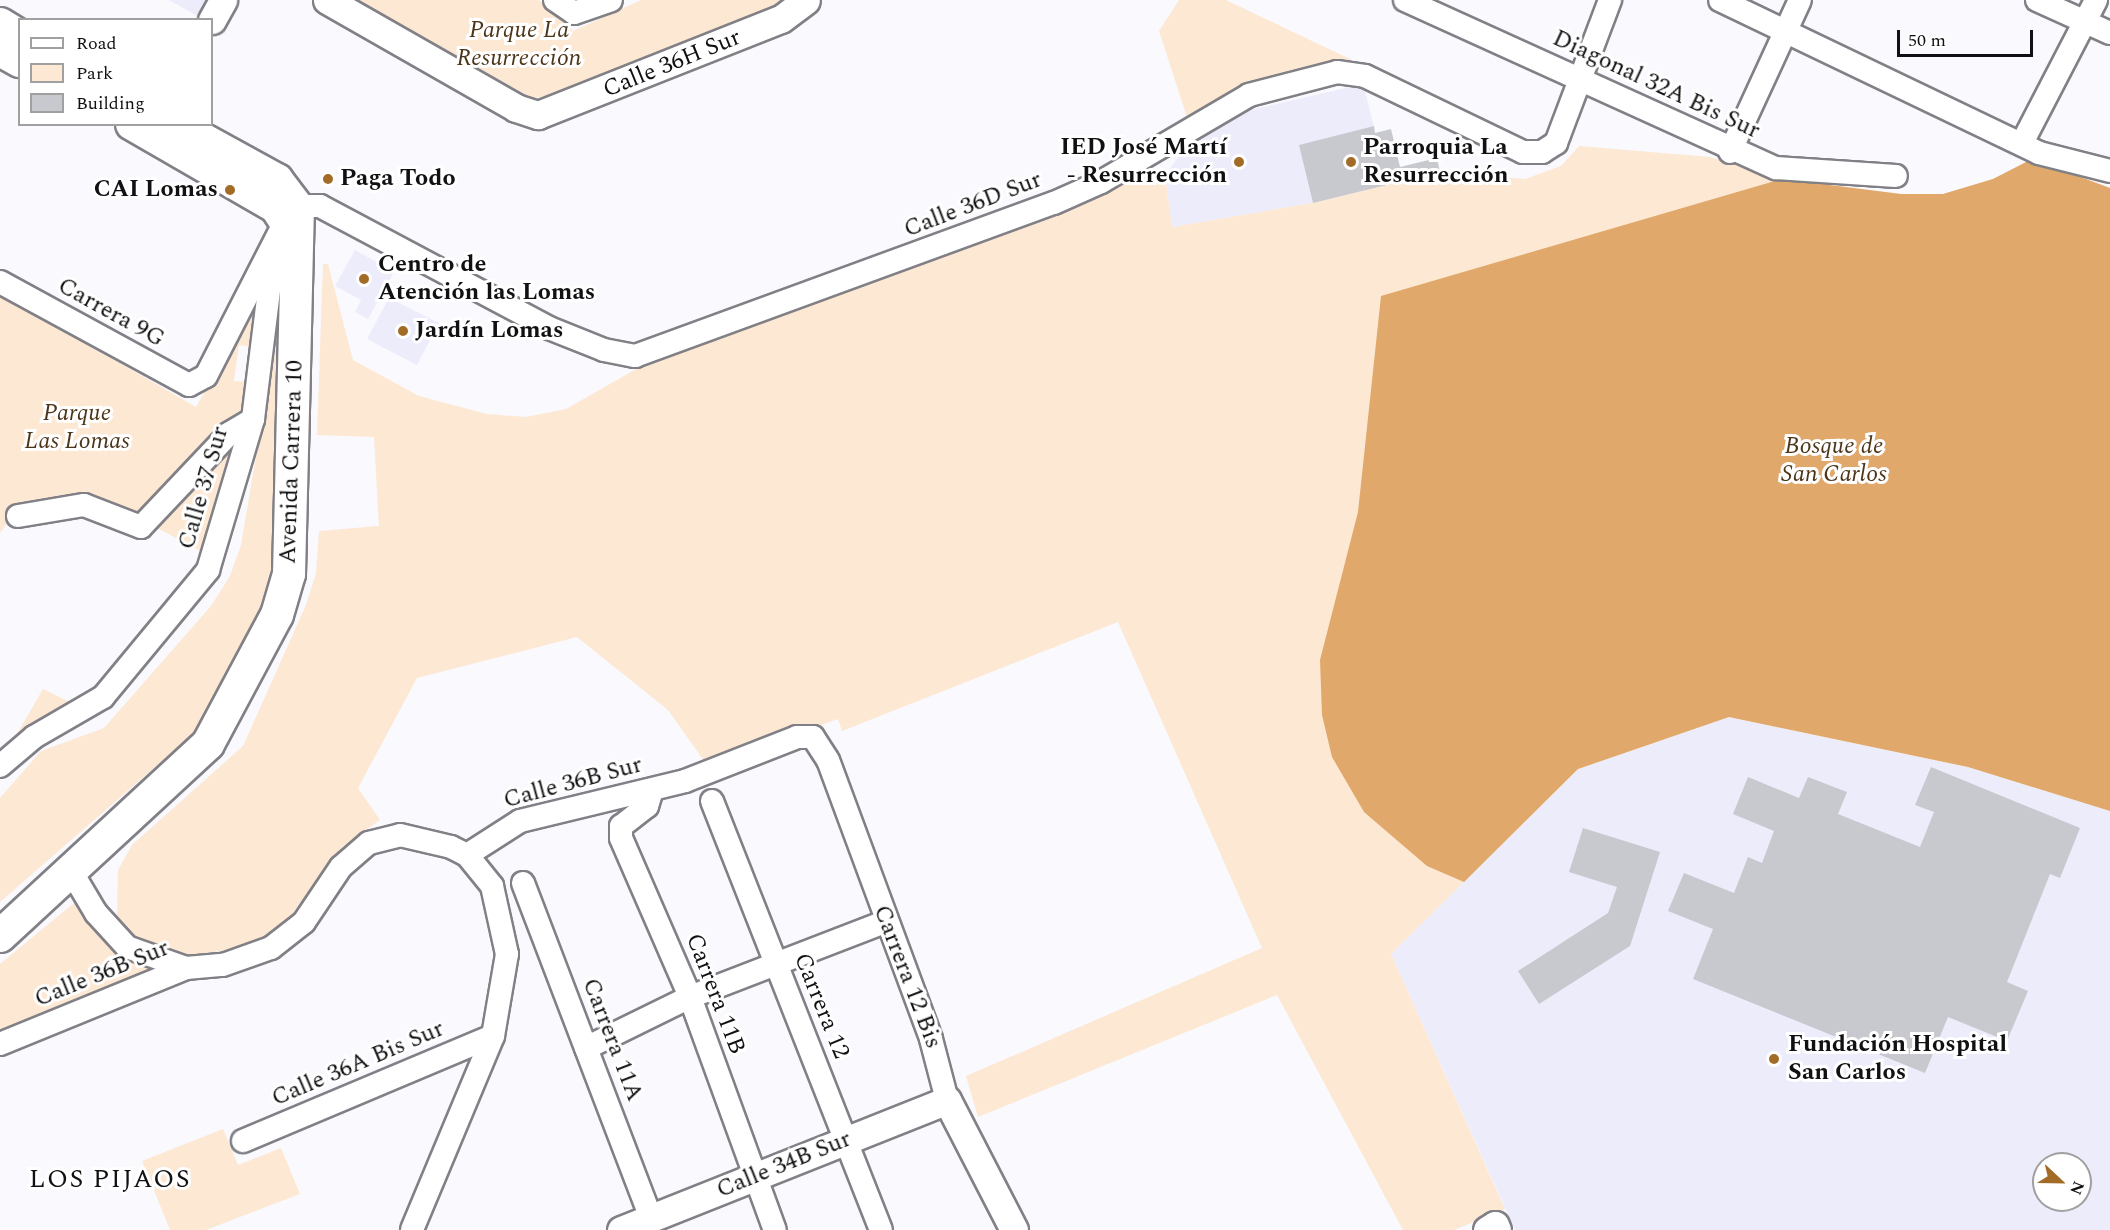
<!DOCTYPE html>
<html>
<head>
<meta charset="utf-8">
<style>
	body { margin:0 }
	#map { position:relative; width:2110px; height:1230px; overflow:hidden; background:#f9f9fe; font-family:Spectral,serif }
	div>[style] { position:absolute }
	.built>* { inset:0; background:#edecfa }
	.green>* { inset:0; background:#fde8d3 }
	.forest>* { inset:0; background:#e0a86a }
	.building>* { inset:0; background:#c8c8cf }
	.roads { filter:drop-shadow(2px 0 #818086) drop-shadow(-2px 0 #818086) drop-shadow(0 2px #818086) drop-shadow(0 -2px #818086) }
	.minor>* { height:22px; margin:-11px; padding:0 11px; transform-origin:11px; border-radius:11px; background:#fff }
	.tertiary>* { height:27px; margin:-13.5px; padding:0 13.5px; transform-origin:13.5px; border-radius:13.5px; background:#fff }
	.secondary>* { height:32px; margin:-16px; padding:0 16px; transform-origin:16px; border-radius:16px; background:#fff }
	.dots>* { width:16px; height:16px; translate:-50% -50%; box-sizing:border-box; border:3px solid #fff; border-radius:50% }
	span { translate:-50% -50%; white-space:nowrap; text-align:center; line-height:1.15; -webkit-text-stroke:6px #fff; paint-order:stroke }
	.park-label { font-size:24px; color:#4d351a; font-style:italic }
	.street-label { font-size:24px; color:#111113 }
	.poi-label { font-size:24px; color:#111113; font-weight:700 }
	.right { translate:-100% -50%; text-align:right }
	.left { translate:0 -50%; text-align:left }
	.neighbourhood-label { font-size:26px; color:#111113; letter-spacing:1.5px }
	.legend { position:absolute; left:18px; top:18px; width:195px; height:108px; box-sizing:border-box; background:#fff; border:2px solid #a0a0a1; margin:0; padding:8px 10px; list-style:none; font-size:18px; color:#111113 }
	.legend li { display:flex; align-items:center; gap:12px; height:30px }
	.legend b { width:30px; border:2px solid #a0a0a1 }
	.north { position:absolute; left:2032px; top:1152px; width:60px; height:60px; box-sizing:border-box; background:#fff; border:2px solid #a0a0a1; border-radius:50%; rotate:112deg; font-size:16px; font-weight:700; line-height:24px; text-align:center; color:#111113 }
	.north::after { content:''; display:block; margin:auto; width:21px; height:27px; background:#a26b26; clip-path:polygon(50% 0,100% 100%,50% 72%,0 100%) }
	.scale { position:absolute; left:1897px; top:30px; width:136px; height:27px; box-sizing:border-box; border:3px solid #111113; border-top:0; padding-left:8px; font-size:18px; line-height:21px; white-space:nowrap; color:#111113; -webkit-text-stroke:4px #fff; paint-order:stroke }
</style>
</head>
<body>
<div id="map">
	<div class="built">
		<i style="clip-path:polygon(169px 0,209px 0,199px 17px)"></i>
		<i style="clip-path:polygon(1363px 84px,1374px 126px,1300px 145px,1313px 203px,1172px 227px,1165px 175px,1184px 149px,1228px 119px,1255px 109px)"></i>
		<i style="clip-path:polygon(355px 250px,394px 272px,368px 319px,355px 312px,361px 300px,335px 286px)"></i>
		<i style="clip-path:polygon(389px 298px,439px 323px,417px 365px,367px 339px)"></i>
		<i style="clip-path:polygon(evenodd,1729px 717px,1968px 767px,2110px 811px,2110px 1230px,1515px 1230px,1391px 954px,1578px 769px,1729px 717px,2044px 1164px,2080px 1164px,2080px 1200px,2044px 1200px,2044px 1164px)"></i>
	</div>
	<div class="green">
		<i style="clip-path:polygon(356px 0,539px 0,573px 31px,641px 0,793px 0,554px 96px,532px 98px)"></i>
		<i style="clip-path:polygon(1179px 0,1226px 0,1352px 60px,1247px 84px,1188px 120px,1159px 31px)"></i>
		<i style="clip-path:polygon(1579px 146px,1710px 157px,1782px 179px,1901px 194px,1943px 194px,1993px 179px,2032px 159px,2110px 188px,2110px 811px,1968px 767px,1729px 717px,1578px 769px,1391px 954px,1505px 1209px,1454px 1230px,1403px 1230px,1277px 995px,978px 1117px,966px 1076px,1262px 948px,1118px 622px,842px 731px,838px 719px,707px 765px,668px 710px,577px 637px,417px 678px,358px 788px,380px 820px,342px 847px,285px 923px,253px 946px,188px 956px,165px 954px,137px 940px,117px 918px,118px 870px,132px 845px,243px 746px,306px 605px,316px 573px,319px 531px,379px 526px,374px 437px,317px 435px,323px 264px,328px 264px,353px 360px,419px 396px,487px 414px,526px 417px,566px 409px,652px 360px,1147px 168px,1165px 175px,1172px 227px,1313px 203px,1440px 172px,1525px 179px,1561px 166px)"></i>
		<i style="clip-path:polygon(278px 263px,285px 264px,278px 526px,269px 581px,253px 627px,193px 734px,0 902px,0 798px,41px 751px,104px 728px,211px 606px,230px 576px,241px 545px,258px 444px)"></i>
		<i style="clip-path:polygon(0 294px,196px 407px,258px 300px,253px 347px,239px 345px,234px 381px,250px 382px,206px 554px,142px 520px,16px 511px,0 533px)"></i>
		<i style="clip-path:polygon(43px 689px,78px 706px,33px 722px,17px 734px)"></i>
		<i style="clip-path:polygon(74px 903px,122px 954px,160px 976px,0 1035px,0 964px)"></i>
		<i style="clip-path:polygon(223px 1129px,238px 1165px,281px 1148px,300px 1194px,206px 1230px,170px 1230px,142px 1161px)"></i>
	</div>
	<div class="forest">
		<i style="clip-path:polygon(2032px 159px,2110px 188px,2110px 811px,1968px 767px,1729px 717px,1578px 769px,1464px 882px,1427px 866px,1364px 812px,1332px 757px,1322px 715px,1320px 660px,1358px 512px,1381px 296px,1782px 179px,1901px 194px,1943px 194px,1993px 179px)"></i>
	</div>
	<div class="building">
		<i style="clip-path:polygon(1374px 126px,1375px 133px,1391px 129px,1400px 167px,1437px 158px,1440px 172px,1313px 203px,1299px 145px)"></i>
		<i style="clip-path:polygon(1931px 767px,2080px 828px,2060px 878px,2050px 874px,2007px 982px,2028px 991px,2007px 1041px,1948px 1017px,1925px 1073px,1693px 979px,1713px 929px,1668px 911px,1684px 873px,1734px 893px,1748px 857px,1762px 863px,1774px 831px,1733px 814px,1748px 777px,1799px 798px,1808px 777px,1847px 792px,1838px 814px,1920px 847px,1934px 812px,1915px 805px)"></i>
		<i style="clip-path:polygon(1583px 828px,1660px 852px,1630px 946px,1539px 1004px,1518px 971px,1608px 913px,1617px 887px,1569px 872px)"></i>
	</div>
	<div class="roads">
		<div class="minor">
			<i style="left:555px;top:0;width:23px;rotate:34deg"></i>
			<i style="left:574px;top:13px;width:39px;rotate:-19deg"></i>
			<i style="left:1405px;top:0;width:407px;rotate:24.4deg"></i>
			<i style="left:1776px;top:168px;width:120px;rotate:3.8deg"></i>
			<i style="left:1720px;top:0;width:354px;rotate:25.6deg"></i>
			<i style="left:2039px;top:153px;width:73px;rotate:14.2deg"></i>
			<i style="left:2037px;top:0;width:80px;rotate:24.3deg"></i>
			<i style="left:2022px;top:143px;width:161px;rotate:-62.6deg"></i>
			<i style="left:1730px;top:152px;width:167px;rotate:-65.3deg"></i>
			<i style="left:0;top:282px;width:215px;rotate:28.6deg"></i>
			<i style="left:189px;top:385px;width:19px;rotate:-28deg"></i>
			<i style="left:206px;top:376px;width:178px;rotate:-62.9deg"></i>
			<i style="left:287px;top:218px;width:21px;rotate:-35deg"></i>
			<i style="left:304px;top:206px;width:16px"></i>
			<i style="left:320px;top:206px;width:259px;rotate:28deg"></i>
			<i style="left:549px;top:328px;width:59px;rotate:21.8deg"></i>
			<i style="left:604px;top:350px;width:32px;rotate:11deg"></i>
			<i style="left:635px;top:356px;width:446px;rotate:-20.1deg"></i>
			<i style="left:1054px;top:203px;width:51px;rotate:-24.1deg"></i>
			<i style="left:1101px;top:182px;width:172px;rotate:-30.4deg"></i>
			<i style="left:1249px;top:95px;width:91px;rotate:-14.6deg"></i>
			<i style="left:1337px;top:72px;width:28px;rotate:8deg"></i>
			<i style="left:1365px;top:76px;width:175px;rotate:25.7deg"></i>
			<i style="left:1523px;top:152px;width:19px"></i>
			<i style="left:1542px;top:152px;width:17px;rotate:-33deg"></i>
			<i style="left:1556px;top:143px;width:153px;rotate:-69.3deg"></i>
			<i style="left:18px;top:516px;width:67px;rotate:-9.5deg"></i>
			<i style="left:84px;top:505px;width:61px;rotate:21.1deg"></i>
			<i style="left:141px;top:527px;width:129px;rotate:-46.6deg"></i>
			<i style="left:230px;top:433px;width:27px;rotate:-31deg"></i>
			<i style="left:0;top:766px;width:45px;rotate:-40.5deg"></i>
			<i style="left:34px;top:737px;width:80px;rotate:-30.1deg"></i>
			<i style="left:103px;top:697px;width:165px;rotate:-50.4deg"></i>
			<i style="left:208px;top:570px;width:158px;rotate:-73.4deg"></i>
			<i style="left:253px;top:419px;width:162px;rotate:-82.9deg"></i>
			<i style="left:652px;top:790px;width:17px;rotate:107deg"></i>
			<i style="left:647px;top:806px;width:33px;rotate:142deg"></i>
			<i style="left:621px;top:826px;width:12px;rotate:90deg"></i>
			<i style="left:621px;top:838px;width:173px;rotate:66.5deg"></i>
			<i style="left:690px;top:997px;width:248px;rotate:70deg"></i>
			<i style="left:712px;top:801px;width:461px;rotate:68.5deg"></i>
			<i style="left:467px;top:855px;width:63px;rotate:-32.7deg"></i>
			<i style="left:520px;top:821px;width:170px;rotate:-13.6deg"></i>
			<i style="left:685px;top:781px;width:120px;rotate:-21.4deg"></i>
			<i style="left:797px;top:737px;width:16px"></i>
			<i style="left:813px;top:737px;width:27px;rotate:57deg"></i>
			<i style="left:828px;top:760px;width:297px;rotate:69.7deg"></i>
			<i style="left:931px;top:1039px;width:63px;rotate:75.3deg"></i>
			<i style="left:71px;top:871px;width:49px;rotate:59.2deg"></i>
			<i style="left:96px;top:913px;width:46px;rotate:47.6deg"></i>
			<i style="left:127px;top:947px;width:63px;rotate:19.6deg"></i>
			<i style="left:523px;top:883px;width:359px;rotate:69.1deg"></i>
			<i style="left:0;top:1044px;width:201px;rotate:-22.2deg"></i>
			<i style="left:186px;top:968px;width:37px;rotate:-5deg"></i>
			<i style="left:223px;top:965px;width:51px;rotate:-19.5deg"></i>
			<i style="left:271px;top:948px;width:42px;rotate:-38.2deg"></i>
			<i style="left:304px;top:922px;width:66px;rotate:-56.1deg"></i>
			<i style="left:341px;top:867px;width:37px;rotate:-41deg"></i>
			<i style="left:369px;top:843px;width:32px;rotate:-14deg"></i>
			<i style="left:400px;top:835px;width:52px;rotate:13.2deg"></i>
			<i style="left:451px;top:847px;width:18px;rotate:27deg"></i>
			<i style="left:467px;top:855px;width:40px;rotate:51deg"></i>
			<i style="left:492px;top:886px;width:70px;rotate:77.6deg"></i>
			<i style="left:507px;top:954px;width:83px;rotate:99.7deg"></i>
			<i style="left:493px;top:1036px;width:210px;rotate:112.7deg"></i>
			<i style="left:586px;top:1048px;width:116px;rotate:-26.1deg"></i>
			<i style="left:690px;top:997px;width:208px;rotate:-21.1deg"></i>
			<i style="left:243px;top:1141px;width:271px;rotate:-22.8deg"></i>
		</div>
		<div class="tertiary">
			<i style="left:327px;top:0;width:218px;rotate:29.7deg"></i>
			<i style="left:516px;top:108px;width:23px;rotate:18deg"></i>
			<i style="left:538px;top:115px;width:261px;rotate:-21.6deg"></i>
			<i style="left:781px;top:19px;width:31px;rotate:-37deg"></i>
			<i style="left:212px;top:20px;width:23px;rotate:-61deg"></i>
			<i style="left:621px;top:1230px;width:351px;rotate:-21.7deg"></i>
			<i style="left:947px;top:1100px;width:146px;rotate:62.7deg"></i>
			<i style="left:1487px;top:1230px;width:9px;rotate:-32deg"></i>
			<i style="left:1495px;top:1225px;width:5px;rotate:68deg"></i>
		</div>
		<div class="secondary">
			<i style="left:0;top:24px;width:23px;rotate:31deg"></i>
			<i style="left:0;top:50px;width:23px;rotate:29deg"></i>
			<i style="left:132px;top:124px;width:166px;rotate:30deg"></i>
			<i style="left:276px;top:207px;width:37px;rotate:57deg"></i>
			<i style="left:0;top:936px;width:283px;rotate:-42.7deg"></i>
			<i style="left:208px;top:744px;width:146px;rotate:-61.9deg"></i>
			<i style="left:277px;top:615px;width:43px;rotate:-73.7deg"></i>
			<i style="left:289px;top:574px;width:366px;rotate:-88.6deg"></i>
			<i style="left:298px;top:208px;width:35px;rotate:-127deg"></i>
			<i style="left:277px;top:180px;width:116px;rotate:-151.2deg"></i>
		</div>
	</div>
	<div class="dots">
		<i style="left:1239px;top:162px;background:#a26b26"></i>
		<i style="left:1351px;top:162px;background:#a26b26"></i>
		<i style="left:328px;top:179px;background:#a26b26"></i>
		<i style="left:230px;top:190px;background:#a26b26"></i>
		<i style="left:364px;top:279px;background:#a26b26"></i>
		<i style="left:403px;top:331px;background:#a26b26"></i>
		<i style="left:1774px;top:1059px;background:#a26b26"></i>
	</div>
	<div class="park-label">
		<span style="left:519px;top:45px">Parque La<br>Resurrección</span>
		<span style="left:77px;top:428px">Parque<br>Las Lomas</span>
		<span style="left:1834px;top:461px">Bosque de<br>San Carlos</span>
	</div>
	<div class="street-label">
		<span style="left:672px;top:64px;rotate:-22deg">Calle 36H Sur</span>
		<span style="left:1656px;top:85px;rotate:25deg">Diagonal 32A Bis Sur</span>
		<span style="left:973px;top:205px;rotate:-21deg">Calle 36D Sur</span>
		<span style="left:111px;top:313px;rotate:29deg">Carrera 9G</span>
		<span style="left:292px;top:462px;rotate:-88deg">Avenida Carrera 10</span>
		<span style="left:204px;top:488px;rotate:-74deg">Calle 37 Sur</span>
		<span style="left:573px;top:783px;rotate:-15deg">Calle 36B Sur</span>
		<span style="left:102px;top:974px;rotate:-22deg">Calle 36B Sur</span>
		<span style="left:907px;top:977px;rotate:69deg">Carrera 12 Bis</span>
		<span style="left:715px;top:994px;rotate:69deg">Carrera 11B</span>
		<span style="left:821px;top:1006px;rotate:68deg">Carrera 12</span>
		<span style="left:612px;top:1040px;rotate:69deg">Carrera 11A</span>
		<span style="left:358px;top:1064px;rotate:-23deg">Calle 36A Bis Sur</span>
		<span style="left:784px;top:1165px;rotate:-22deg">Calle 34B Sur</span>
	</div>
	<div class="poi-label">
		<span class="right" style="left:1227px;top:162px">IED José Martí<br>- Resurrección</span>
		<span class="left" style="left:1363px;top:162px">Parroquia La<br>Resurrección</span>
		<span class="left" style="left:340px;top:179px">Paga Todo</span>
		<span class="right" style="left:218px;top:190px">CAI Lomas</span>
		<span class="left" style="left:378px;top:279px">Centro de<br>Atención las Lomas</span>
		<span class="left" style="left:415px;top:331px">Jardín Lomas</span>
		<span class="left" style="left:1788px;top:1059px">Fundación Hospital<br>San Carlos</span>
	</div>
	<div class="neighbourhood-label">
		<span style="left:110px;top:1180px">LOS PIJAOS</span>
	</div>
	<ul class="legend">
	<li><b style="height:8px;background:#fff"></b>Road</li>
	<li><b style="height:16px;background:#fde8d3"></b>Park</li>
	<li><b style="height:16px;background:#c8c8cf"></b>Building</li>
	</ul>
	<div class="north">N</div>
	<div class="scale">50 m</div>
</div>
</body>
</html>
